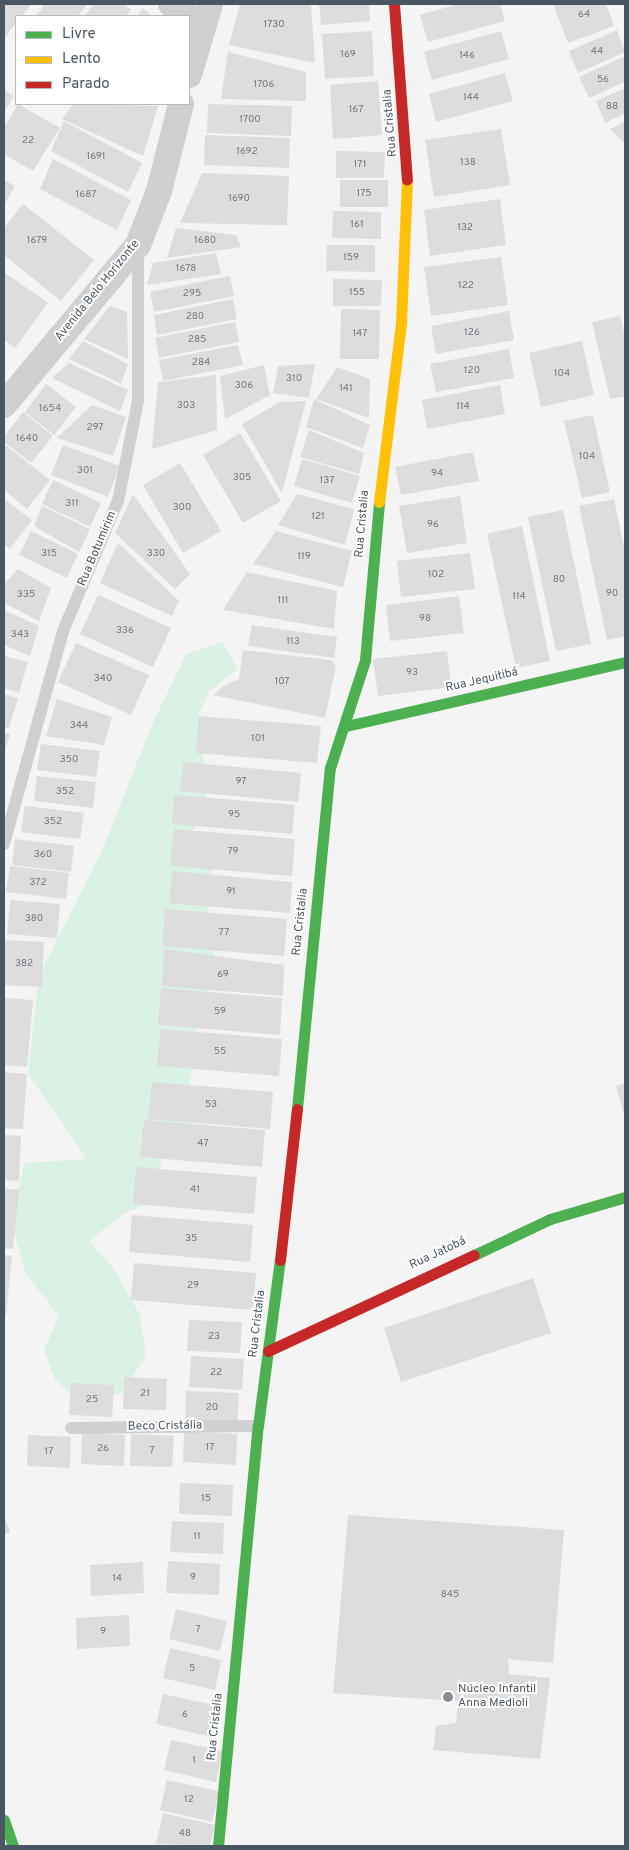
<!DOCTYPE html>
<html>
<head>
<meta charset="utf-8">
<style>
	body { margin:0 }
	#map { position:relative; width:629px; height:1850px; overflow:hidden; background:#f4f4f4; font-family:Overpass,sans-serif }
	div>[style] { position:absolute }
	.green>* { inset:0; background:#d9f2e3 }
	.building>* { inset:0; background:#ddddde }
	.lane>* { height:12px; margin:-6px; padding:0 6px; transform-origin:6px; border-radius:6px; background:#ced0d2 }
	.street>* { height:26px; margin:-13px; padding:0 13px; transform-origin:13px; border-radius:13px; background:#ced0d2 }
	.fast>* { height:11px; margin:-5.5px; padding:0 5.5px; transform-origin:5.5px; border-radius:5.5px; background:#4caf50 }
	.slow>* { height:11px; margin:-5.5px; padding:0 5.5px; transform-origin:5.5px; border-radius:5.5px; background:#ffc107 }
	.jam>* { height:11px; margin:-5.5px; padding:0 5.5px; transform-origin:5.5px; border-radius:5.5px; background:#c62828 }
	.dots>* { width:14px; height:14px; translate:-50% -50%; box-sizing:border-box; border:2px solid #fff; border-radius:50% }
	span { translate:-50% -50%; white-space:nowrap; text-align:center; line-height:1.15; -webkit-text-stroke:4px #fff; paint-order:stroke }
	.number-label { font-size:10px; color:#707881 }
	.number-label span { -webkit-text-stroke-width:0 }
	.street-label { font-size:12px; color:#4a5661 }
	.poi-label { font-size:12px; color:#4a5661 }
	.left { translate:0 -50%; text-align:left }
	.frame { position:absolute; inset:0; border:5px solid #4a5661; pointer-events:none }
	.legend { position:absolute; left:15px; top:15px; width:175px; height:90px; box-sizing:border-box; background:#fff; border:1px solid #b7bbc0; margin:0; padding:6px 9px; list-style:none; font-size:15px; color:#4a5661 }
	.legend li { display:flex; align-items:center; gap:10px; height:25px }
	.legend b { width:25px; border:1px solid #b7bbc0 }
</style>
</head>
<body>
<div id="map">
	<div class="green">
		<i style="clip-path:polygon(223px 642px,237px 669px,209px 692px,199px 714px,207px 808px,193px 831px,215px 854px,208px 906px,216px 963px,198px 1023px,187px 1102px,196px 1134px,161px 1156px,160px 1182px,147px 1204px,123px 1214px,89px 1241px,114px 1269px,140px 1315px,146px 1357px,120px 1394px,78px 1400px,55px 1379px,44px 1350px,59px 1316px,26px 1274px,10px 1219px,25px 1163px,87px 1159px,28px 1074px,39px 976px,104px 846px,151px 727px,186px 654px)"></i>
	</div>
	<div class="building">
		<i style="clip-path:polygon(4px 4px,31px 4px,22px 16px,16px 16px,16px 23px,4px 39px)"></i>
		<i style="clip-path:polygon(45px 4px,87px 4px,78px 16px,36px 16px)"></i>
		<i style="clip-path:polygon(93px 4px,123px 4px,131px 9px,126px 16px,85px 16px)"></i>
		<i style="clip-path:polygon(240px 4px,311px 4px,315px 63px,229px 45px)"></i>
		<i style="clip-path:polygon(319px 4px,369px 4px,370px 21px,321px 25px)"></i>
		<i style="clip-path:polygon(458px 4px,500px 4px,505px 21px,428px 42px,420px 15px)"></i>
		<i style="clip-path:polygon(553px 4px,606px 4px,614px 26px,568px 43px)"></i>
		<i style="clip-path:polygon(143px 8px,151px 16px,137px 16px)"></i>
		<i style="clip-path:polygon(617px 30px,625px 52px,578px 73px,569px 51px)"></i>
		<i style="clip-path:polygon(372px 31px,374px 76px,325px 79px,322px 34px)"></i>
		<i style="clip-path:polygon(501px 31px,509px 59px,432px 80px,424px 52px)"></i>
		<i style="clip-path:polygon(228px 52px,306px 72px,306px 101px,221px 99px)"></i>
		<i style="clip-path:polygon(625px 56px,625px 82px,589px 98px,579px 77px)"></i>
		<i style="clip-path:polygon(505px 73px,513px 101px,436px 122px,429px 94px)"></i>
		<i style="clip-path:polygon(378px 81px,382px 135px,333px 139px,330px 85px)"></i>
		<i style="clip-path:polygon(625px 88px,625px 113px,605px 123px,596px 101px)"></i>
		<i style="clip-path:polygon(4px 90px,14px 96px,4px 112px)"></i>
		<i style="clip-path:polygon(18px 104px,60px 128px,33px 171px,4px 154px,4px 128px)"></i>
		<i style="clip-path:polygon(73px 104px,158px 106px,143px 156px,62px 119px)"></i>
		<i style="clip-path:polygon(208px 104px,292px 106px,291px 136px,207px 133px)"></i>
		<i style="clip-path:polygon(64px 121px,142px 163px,128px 192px,51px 151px)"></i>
		<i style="clip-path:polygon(625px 121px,625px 144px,610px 129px)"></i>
		<i style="clip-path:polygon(501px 129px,510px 185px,434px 197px,425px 140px)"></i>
		<i style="clip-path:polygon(205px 135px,290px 138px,289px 168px,204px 165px)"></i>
		<i style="clip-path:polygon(336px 151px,385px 152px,384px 178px,336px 178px)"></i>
		<i style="clip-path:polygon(53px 159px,131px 200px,117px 230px,40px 189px)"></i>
		<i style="clip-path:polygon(202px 173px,289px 176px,287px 225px,180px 223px)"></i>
		<i style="clip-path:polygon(4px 180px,15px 186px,4px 205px)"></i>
		<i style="clip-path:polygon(340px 180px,388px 180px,388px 207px,340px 207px)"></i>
		<i style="clip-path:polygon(500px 199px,506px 245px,430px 256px,424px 210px)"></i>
		<i style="clip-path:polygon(23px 204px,94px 260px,61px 301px,4px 255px,4px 228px)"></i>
		<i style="clip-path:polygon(333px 211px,381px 212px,381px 239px,332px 238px)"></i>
		<i style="clip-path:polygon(176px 228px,236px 235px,241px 247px,167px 258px)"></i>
		<i style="clip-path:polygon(327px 245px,375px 245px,375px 272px,326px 271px)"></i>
		<i style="clip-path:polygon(216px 253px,221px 274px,147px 285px,153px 263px)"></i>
		<i style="clip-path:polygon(501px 257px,508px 305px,431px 316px,424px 267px)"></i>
		<i style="clip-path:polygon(4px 272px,48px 303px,15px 348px,4px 340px)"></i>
		<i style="clip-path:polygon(230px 276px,234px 296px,154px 312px,150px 292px)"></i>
		<i style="clip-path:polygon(333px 279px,382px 280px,381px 306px,333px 306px)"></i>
		<i style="clip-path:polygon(233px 299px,237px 319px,157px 335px,154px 315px)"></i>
		<i style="clip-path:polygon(110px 306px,127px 312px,128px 359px,84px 339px)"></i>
		<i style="clip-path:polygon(341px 309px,380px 310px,379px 359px,340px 359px)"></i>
		<i style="clip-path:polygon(509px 311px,514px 340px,436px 354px,431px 326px)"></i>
		<i style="clip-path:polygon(620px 316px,625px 337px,625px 396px,610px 399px,592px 322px)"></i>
		<i style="clip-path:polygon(235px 322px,239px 342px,159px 358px,155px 338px)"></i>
		<i style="clip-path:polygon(83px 341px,128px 364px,121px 384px,69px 359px)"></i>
		<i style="clip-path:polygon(582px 341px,594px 395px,541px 407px,529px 353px)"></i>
		<i style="clip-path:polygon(238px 345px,243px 365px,163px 381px,159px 360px)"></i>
		<i style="clip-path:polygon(509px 349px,514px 378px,436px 392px,430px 364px)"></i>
		<i style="clip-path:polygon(69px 363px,128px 390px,120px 411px,52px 378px)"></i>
		<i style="clip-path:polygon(315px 364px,309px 398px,273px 393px,278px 366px)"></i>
		<i style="clip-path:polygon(264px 365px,270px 395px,225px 419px,220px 376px)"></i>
		<i style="clip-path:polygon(337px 367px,370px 379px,369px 418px,316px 399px)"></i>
		<i style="clip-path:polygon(216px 375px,217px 430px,152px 449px,158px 382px)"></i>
		<i style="clip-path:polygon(46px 384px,76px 407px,54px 435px,25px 412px)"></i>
		<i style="clip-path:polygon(500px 385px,505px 414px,427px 429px,422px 400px)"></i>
		<i style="clip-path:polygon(314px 399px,370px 425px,363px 448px,306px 427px)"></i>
		<i style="clip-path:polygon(306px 401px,282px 493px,242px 424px,280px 402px)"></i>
		<i style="clip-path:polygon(92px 405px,126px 417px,113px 456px,57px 438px)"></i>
		<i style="clip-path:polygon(23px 412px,53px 436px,31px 463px,4px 442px,4px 437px)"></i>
		<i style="clip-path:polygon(593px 415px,610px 492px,582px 498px,564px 421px)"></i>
		<i style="clip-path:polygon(309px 430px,364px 453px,359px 474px,300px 457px)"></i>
		<i style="clip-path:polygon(240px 433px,281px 501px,243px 523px,203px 455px)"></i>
		<i style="clip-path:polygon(4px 444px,50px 480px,27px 509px,4px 490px)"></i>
		<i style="clip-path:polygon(63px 445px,120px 466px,108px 497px,51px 475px)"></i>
		<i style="clip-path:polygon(473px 452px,479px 481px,401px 495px,395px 467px)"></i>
		<i style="clip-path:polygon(302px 459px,360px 476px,352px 503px,294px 486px)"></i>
		<i style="clip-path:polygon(180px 463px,221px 531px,183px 553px,143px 485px)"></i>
		<i style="clip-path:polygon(53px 480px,101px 503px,90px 527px,42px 504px)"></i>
		<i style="clip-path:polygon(133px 494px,190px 574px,175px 589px,115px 533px)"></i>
		<i style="clip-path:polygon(297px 494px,354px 509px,345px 545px,278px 525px)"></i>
		<i style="clip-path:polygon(460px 496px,467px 543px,407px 553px,399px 506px)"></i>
		<i style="clip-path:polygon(4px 499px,32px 520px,10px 549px,4px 544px)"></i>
		<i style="clip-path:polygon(614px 499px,625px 552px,625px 636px,607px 640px,579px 506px)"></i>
		<i style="clip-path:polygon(42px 506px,90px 529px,79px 552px,34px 526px)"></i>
		<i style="clip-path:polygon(563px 510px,591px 644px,556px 651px,528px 517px)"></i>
		<i style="clip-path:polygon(522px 526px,550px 661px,516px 668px,487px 534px)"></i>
		<i style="clip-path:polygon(31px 531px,78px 554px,67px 578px,19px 555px)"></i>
		<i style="clip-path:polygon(276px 531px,352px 551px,343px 587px,253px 564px)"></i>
		<i style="clip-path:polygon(118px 543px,179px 601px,172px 616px,100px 583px)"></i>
		<i style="clip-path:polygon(470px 553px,475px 589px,401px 597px,397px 561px)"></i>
		<i style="clip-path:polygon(18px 569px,51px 588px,39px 621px,4px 603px,4px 584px)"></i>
		<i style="clip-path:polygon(247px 572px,337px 591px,334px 629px,223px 610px)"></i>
		<i style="clip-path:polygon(98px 595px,171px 628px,153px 667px,80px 634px)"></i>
		<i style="clip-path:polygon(459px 596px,464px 633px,390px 641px,386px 605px)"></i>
		<i style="clip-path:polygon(4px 610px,39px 626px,30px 656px,4px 645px)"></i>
		<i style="clip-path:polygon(252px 625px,337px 637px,334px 658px,248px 646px)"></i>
		<i style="clip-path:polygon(76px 643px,149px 675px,131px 715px,58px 682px)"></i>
		<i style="clip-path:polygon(243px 650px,331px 660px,336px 666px,325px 718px,213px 695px,225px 685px,239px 679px)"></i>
		<i style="clip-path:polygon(447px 651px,451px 687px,378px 696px,373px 659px)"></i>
		<i style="clip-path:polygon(4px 656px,28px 662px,19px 693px,4px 688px)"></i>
		<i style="clip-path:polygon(4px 694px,18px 698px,9px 728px,4px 727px)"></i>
		<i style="clip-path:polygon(57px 699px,112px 717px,104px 745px,46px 736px)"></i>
		<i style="clip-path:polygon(199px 716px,321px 726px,317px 763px,196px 753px)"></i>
		<i style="clip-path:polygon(4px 733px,10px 734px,4px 753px)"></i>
		<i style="clip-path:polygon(41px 744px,100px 751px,96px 777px,37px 770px)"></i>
		<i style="clip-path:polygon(183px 762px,301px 773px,298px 802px,180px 791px)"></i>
		<i style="clip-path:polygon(37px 776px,96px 782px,93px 808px,34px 801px)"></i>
		<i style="clip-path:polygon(174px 795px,295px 805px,292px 834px,172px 824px)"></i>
		<i style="clip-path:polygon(25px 806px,84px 813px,80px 839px,21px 832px)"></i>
		<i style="clip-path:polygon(174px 829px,295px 839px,292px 876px,170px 866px)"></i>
		<i style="clip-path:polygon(15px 839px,74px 846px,71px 872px,12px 865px)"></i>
		<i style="clip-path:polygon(10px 866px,69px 873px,66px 899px,6px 892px)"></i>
		<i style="clip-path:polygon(172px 871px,292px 882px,290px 913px,169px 903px)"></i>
		<i style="clip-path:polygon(10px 900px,60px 904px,57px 938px,7px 934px)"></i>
		<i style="clip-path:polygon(165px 909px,287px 919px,284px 956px,162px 946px)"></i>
		<i style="clip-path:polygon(4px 940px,44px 942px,42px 987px,4px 985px)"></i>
		<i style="clip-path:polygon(164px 949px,284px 965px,283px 996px,162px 986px)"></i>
		<i style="clip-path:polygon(161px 988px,282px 998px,280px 1035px,158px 1025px)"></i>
		<i style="clip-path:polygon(4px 998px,33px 1000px,27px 1067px,4px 1065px)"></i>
		<i style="clip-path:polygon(161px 1029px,282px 1039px,279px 1076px,157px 1066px)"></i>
		<i style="clip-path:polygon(4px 1072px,27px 1074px,23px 1129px,4px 1128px)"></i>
		<i style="clip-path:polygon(152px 1082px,273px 1092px,270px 1129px,148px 1119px)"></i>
		<i style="clip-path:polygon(625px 1083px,625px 1119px,616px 1086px)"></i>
		<i style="clip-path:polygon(144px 1120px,265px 1130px,262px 1167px,140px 1157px)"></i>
		<i style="clip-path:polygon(4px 1135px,21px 1136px,19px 1181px,4px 1180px)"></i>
		<i style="clip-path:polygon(136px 1167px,257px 1177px,254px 1214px,133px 1204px)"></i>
		<i style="clip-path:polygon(4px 1188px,19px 1190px,13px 1249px,4px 1248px)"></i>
		<i style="clip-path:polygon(132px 1215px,253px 1225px,250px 1262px,129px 1252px)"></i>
		<i style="clip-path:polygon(4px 1255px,12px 1256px,6px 1315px,4px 1315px)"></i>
		<i style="clip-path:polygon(134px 1263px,256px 1273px,253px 1310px,131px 1300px)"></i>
		<i style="clip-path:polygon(533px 1278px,551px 1333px,401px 1382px,384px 1328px)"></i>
		<i style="clip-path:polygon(189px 1320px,242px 1322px,240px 1353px,187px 1351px)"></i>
		<i style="clip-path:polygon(191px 1356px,244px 1359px,242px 1390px,189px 1387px)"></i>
		<i style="clip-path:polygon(124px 1377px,167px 1379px,166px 1410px,123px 1409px)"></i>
		<i style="clip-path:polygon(71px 1383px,114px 1385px,112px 1417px,69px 1415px)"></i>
		<i style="clip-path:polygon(186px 1391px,239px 1393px,237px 1425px,185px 1422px)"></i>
		<i style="clip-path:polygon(184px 1431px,237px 1434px,236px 1465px,183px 1462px)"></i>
		<i style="clip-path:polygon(82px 1433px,125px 1435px,124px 1466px,81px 1464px)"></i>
		<i style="clip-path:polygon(131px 1434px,174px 1436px,172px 1467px,130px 1466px)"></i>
		<i style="clip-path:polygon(28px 1435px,71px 1437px,70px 1468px,27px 1466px)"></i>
		<i style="clip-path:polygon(180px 1483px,233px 1485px,232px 1516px,179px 1514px)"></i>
		<i style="clip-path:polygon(348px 1515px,564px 1530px,553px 1663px,508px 1659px,509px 1674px,550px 1678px,540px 1759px,433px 1750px,436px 1726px,456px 1723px,458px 1701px,333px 1693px)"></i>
		<i style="clip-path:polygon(4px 1517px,10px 1532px,4px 1535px)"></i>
		<i style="clip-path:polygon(172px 1521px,224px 1523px,223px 1554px,170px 1552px)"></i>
		<i style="clip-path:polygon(168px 1561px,220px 1564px,219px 1595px,166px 1593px)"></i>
		<i style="clip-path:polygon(143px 1562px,144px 1593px,91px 1596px,90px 1565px)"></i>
		<i style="clip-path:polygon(176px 1609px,227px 1621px,220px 1651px,169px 1639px)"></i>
		<i style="clip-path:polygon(129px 1615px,130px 1646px,77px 1649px,76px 1618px)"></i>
		<i style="clip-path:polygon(170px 1648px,221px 1660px,215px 1690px,163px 1678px)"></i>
		<i style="clip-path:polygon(163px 1694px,214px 1705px,207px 1736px,156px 1724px)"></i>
		<i style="clip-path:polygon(171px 1740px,223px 1751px,216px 1782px,164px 1770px)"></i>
		<i style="clip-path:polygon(167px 1780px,219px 1791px,212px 1822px,160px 1810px)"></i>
		<i style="clip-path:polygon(163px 1813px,215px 1825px,210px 1846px,156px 1844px)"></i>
	</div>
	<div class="lane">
		<i style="left:4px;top:844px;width:221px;rotate:-74.5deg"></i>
		<i style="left:63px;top:631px;width:141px;rotate:-67.1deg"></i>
		<i style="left:118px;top:501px;width:102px;rotate:-78.7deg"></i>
		<i style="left:138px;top:401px;width:153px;rotate:-90deg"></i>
		<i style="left:71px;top:1428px;width:187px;rotate:-0.6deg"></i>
	</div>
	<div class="street">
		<i style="left:171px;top:4px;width:20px;rotate:37deg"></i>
		<i style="left:189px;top:75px;width:74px;rotate:-73.5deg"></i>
		<i style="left:4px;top:405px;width:209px;rotate:-50.1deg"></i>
		<i style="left:138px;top:245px;width:58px;rotate:-68.7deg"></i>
		<i style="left:159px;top:191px;width:90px;rotate:-75.8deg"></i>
	</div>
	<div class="fast">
		<i style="left:346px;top:726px;width:286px;rotate:-12.9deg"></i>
		<i style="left:297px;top:1109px;width:343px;rotate:-84.5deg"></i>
		<i style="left:330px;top:768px;width:114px;rotate:-72deg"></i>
		<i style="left:365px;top:660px;width:159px;rotate:-84.9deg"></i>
		<i style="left:474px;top:1255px;width:84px;rotate:-25.3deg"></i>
		<i style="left:550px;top:1219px;width:78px;rotate:-16.3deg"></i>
		<i style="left:4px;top:1820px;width:28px;rotate:71deg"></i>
		<i style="left:218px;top:1846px;width:422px;rotate:-84.6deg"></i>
		<i style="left:258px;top:1426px;width:167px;rotate:-82.5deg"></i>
	</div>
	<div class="slow">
		<i style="left:379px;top:502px;width:180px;rotate:-83deg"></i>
		<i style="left:401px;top:323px;width:143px;rotate:-87.6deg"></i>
	</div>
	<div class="jam">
		<i style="left:394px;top:4px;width:176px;rotate:85.8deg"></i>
		<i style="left:280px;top:1260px;width:152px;rotate:-83.6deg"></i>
		<i style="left:268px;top:1351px;width:227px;rotate:-25deg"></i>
	</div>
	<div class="dots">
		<i style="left:448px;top:1697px;background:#868d94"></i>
	</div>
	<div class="number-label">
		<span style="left:584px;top:15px">64</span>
		<span style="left:274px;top:25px">1730</span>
		<span style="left:597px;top:52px">44</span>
		<span style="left:348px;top:55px">169</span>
		<span style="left:467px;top:56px">146</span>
		<span style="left:603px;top:80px">56</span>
		<span style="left:264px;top:85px">1706</span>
		<span style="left:471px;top:98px">144</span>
		<span style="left:612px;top:107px">88</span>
		<span style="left:356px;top:110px">167</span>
		<span style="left:250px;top:120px">1700</span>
		<span style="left:28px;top:141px">22</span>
		<span style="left:247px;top:152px">1692</span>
		<span style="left:96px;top:157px">1691</span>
		<span style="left:468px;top:163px">138</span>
		<span style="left:360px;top:165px">171</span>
		<span style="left:364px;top:194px">175</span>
		<span style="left:86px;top:195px">1687</span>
		<span style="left:239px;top:199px">1690</span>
		<span style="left:357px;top:225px">161</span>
		<span style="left:465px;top:228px">132</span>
		<span style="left:37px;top:241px">1679</span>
		<span style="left:205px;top:241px">1680</span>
		<span style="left:351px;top:258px">159</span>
		<span style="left:186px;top:269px">1678</span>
		<span style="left:466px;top:286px">122</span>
		<span style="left:357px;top:293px">155</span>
		<span style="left:192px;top:294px">295</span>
		<span style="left:195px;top:317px">280</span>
		<span style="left:472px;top:333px">126</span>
		<span style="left:360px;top:334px">147</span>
		<span style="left:197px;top:340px">285</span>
		<span style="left:201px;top:363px">284</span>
		<span style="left:472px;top:371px">120</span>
		<span style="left:562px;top:374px">104</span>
		<span style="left:294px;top:379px">310</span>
		<span style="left:244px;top:386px">306</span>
		<span style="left:346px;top:389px">141</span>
		<span style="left:186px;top:406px">303</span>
		<span style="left:463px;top:407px">114</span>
		<span style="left:50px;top:409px">1654</span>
		<span style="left:95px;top:428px">297</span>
		<span style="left:27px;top:439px">1640</span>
		<span style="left:587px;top:457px">104</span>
		<span style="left:85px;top:471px">301</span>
		<span style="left:437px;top:474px">94</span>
		<span style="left:242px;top:478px">305</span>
		<span style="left:327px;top:481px">137</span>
		<span style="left:72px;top:504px">311</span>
		<span style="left:182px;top:508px">300</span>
		<span style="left:318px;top:517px">121</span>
		<span style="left:433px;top:525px">96</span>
		<span style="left:49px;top:554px">315</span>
		<span style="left:156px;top:554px">330</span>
		<span style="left:304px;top:557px">119</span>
		<span style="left:436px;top:575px">102</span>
		<span style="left:559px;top:580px">80</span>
		<span style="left:612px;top:594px">90</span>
		<span style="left:26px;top:595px">335</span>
		<span style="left:519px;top:597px">114</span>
		<span style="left:283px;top:601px">111</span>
		<span style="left:425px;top:619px">98</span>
		<span style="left:125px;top:631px">336</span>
		<span style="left:20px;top:635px">343</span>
		<span style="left:293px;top:642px">113</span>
		<span style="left:412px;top:673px">93</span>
		<span style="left:103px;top:679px">340</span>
		<span style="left:282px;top:682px">107</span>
		<span style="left:79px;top:726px">344</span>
		<span style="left:258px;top:739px">101</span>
		<span style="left:69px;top:760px">350</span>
		<span style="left:241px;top:782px">97</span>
		<span style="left:65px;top:792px">352</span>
		<span style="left:234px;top:815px">95</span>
		<span style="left:53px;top:822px">352</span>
		<span style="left:233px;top:852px">79</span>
		<span style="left:43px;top:855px">360</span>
		<span style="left:38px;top:883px">372</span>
		<span style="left:231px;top:892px">91</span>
		<span style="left:34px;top:919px">380</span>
		<span style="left:224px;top:933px">77</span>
		<span style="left:24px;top:964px">382</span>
		<span style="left:223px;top:975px">69</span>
		<span style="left:220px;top:1012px">59</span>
		<span style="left:220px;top:1052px">55</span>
		<span style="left:211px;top:1105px">53</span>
		<span style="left:203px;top:1144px">47</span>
		<span style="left:195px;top:1190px">41</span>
		<span style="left:191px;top:1239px">35</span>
		<span style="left:193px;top:1286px">29</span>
		<span style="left:214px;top:1337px">23</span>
		<span style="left:216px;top:1373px">22</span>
		<span style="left:145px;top:1394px">21</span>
		<span style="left:92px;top:1400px">25</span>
		<span style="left:212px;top:1408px">20</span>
		<span style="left:210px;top:1448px">17</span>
		<span style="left:103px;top:1449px">26</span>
		<span style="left:152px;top:1451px">7</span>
		<span style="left:49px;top:1452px">17</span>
		<span style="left:206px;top:1499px">15</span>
		<span style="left:197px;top:1537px">11</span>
		<span style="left:193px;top:1578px">9</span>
		<span style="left:117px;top:1579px">14</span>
		<span style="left:450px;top:1595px">845</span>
		<span style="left:198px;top:1630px">7</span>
		<span style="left:103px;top:1632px">9</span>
		<span style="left:192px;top:1669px">5</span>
		<span style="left:185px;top:1715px">6</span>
		<span style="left:194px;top:1761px">1</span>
		<span style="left:189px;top:1800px">12</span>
		<span style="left:185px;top:1834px">48</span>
	</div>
	<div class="street-label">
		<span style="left:391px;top:123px;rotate:-95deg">Rua Cristalia</span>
		<span style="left:98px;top:291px;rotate:-51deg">Avenida Belo Horizonte</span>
		<span style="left:363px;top:524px;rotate:-85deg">Rua Cristalia</span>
		<span style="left:98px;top:549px;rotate:-67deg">Rua Botumirim</span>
		<span style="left:482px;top:681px;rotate:-13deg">Rua Jequitibá</span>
		<span style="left:301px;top:922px;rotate:-84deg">Rua Cristalia</span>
		<span style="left:438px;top:1254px;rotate:-25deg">Rua Jatobá</span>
		<span style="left:258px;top:1324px;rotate:-83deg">Rua Cristalia</span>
		<span style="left:165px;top:1427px;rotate:-1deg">Beco Cristália</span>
		<span style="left:216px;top:1727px;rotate:-84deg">Rua Cristalia</span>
	</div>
	<div class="poi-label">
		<span class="left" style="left:458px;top:1697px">Núcleo Infantil<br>Anna Medioli</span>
	</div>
	<div class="frame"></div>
	<ul class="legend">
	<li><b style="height:6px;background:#4caf50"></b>Livre</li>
	<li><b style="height:6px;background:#ffc107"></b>Lento</li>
	<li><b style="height:6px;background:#c62828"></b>Parado</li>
	</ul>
</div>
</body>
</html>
